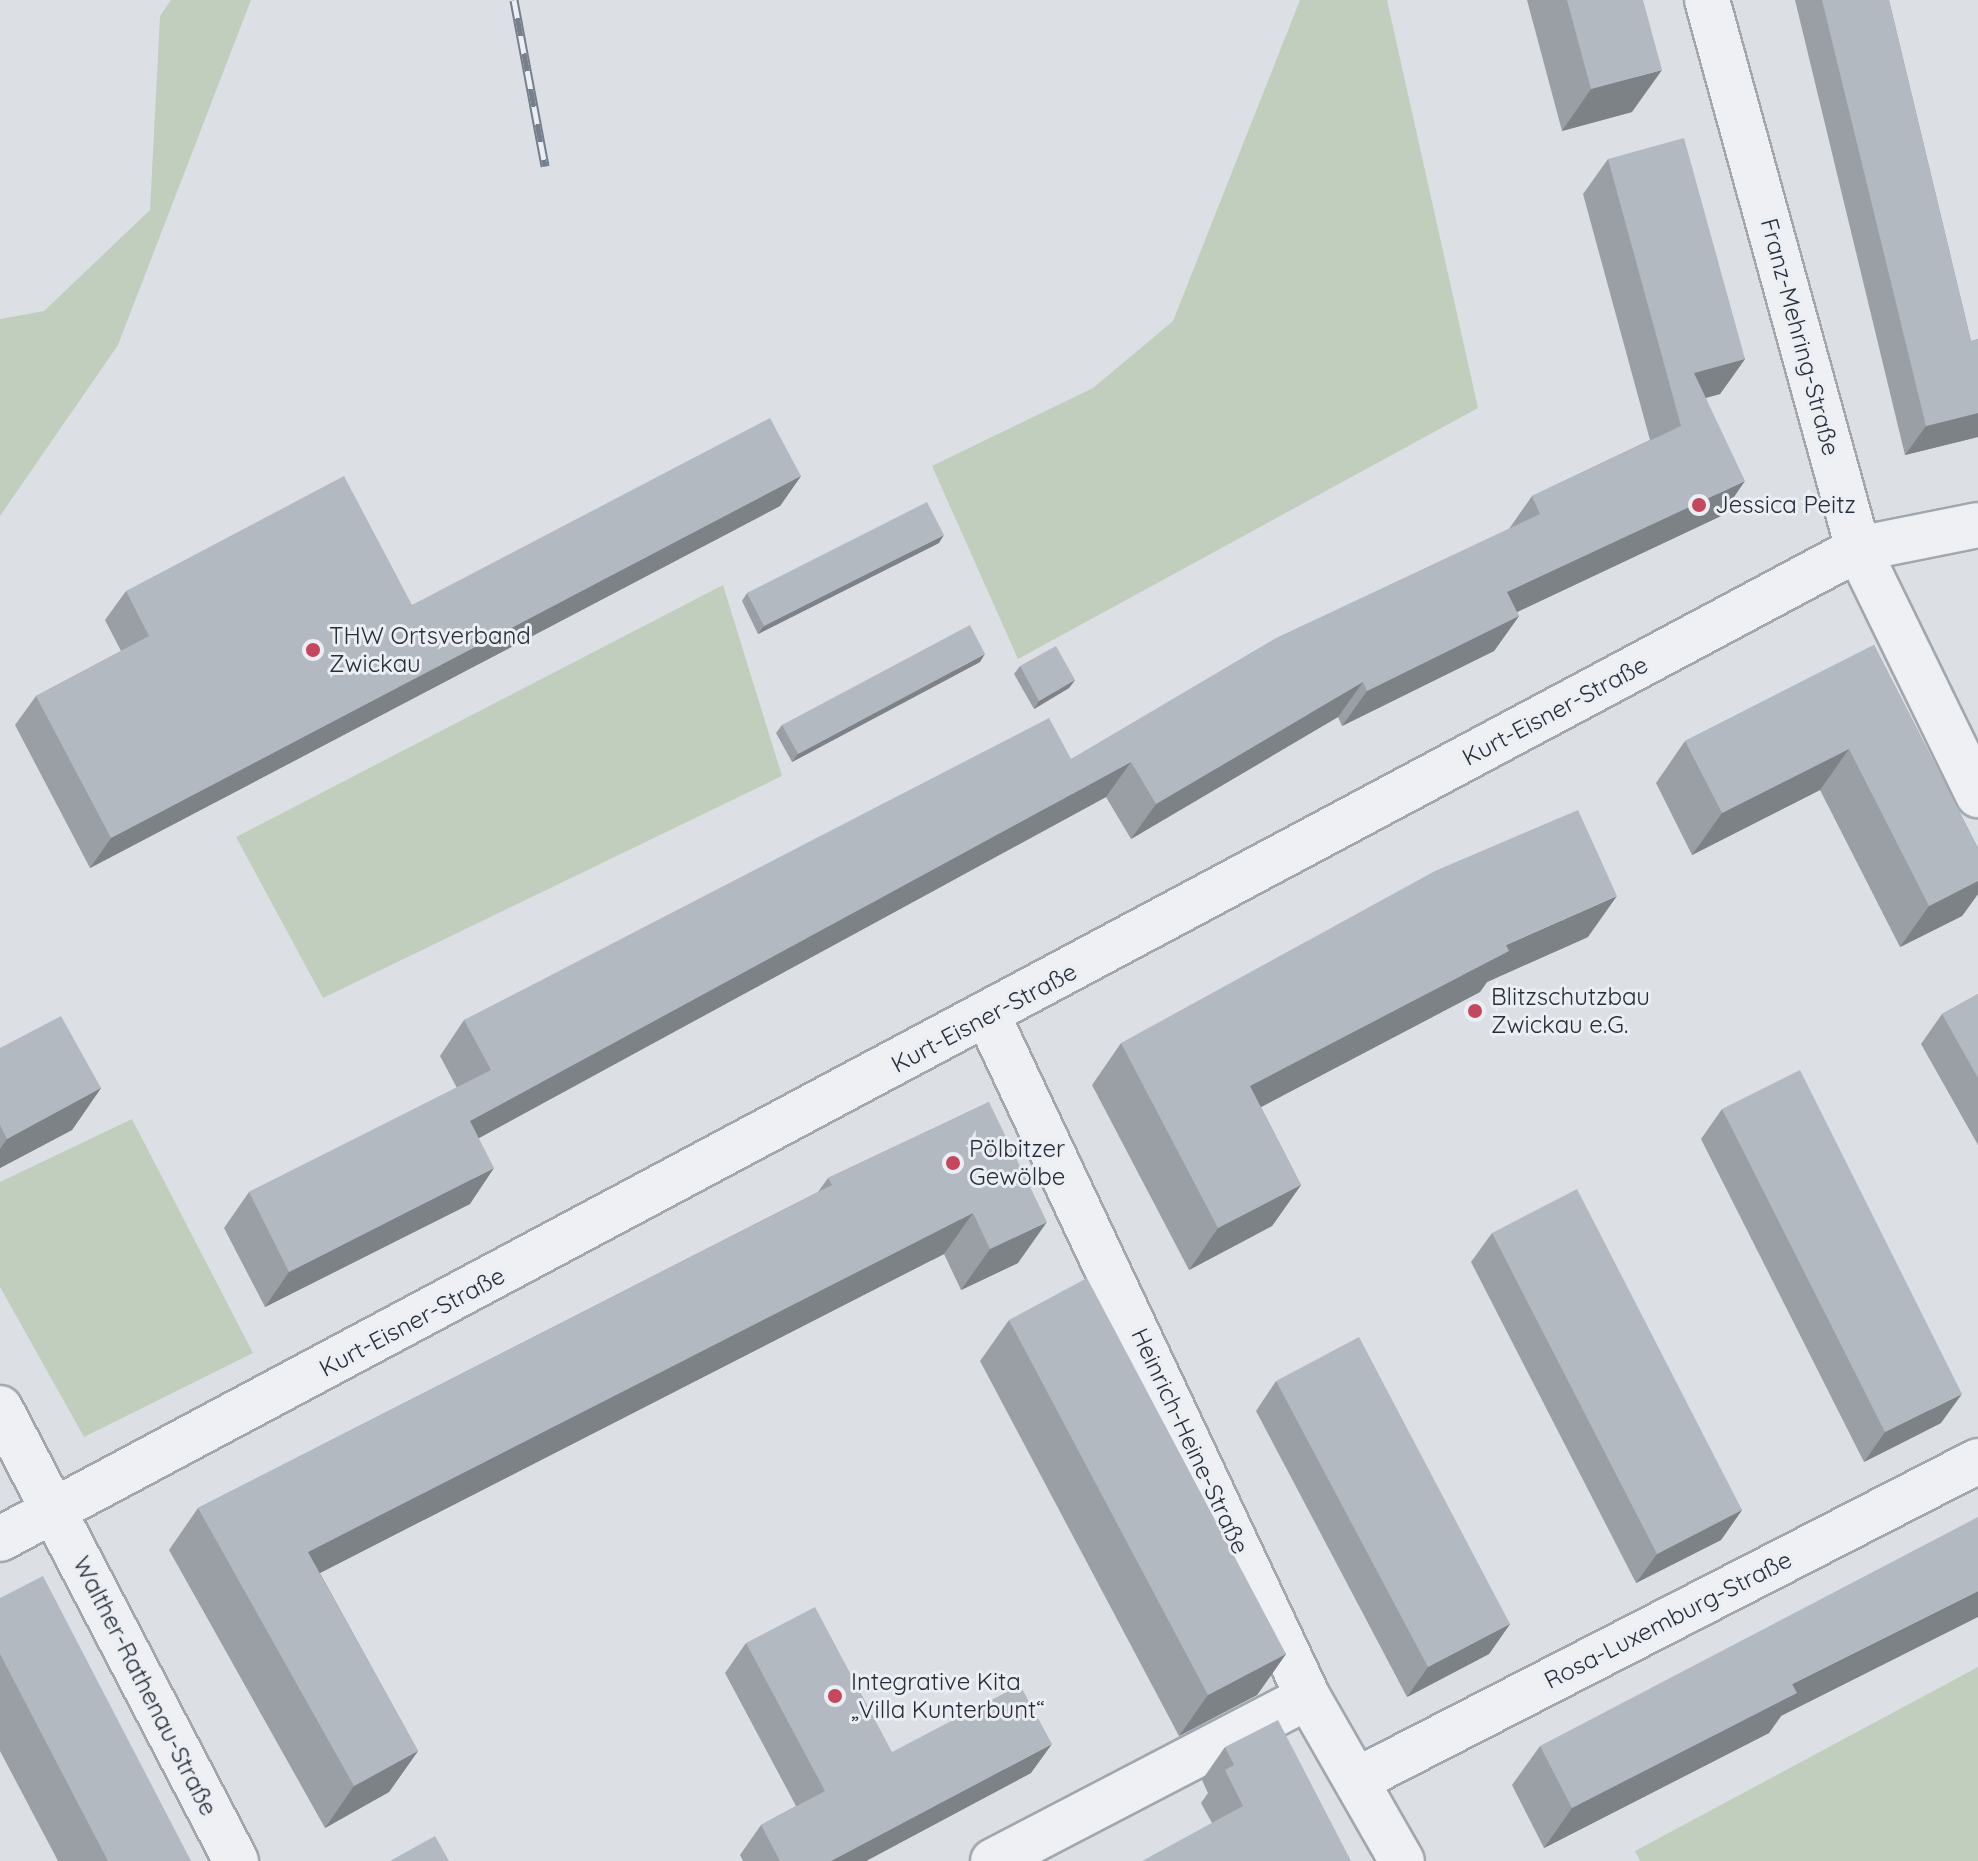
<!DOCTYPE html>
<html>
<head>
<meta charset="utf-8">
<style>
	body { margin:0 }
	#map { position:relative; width:1978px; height:1861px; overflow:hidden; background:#dce0e5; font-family:Quicksand,sans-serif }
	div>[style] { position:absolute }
	.green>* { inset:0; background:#c2cebd }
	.roads { filter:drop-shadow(2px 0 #a2a7ae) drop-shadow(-2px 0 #a2a7ae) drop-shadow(0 2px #a2a7ae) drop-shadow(0 -2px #a2a7ae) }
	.minor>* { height:44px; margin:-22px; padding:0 22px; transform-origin:22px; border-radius:22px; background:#eef0f4 }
	.rail>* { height:9px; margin-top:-4.5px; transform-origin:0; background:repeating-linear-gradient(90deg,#ebeef3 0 18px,#76808d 0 36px); box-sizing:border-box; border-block:2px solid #76808d }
	.wall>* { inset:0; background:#9a9fa6 }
	.shaded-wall>* { inset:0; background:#7d8287 }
	.building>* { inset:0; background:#b3b9c1 }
	.dots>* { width:22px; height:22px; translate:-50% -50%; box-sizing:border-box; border:4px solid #ebeef3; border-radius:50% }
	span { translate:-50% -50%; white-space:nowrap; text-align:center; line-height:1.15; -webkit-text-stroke:6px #ebeef3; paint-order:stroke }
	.street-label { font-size:24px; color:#272e3a }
	.poi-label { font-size:24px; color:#272e3a }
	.left { translate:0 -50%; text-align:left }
</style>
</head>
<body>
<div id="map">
	<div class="green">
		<i style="clip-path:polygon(171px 0,251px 0,118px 345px,0 516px,0 319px,44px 311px,150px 210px,160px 16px)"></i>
		<i style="clip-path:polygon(1300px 0,1387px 0,1478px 408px,1018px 659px,932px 466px,1093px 388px,1173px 321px)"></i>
		<i style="clip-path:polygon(723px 585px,782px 776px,323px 998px,236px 837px)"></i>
		<i style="clip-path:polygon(132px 1119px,253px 1353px,84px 1437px,0 1287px,0 1182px)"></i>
		<i style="clip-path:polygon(1978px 1667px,1978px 1861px,1640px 1861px,1635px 1851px)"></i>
	</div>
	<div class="roads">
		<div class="minor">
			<i style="left:1707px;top:0;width:569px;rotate:74.62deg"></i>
			<i style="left:1858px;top:549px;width:274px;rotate:64deg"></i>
			<i style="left:988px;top:1016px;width:752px;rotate:64.83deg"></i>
			<i style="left:1308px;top:1697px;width:189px;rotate:60.2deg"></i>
			<i style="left:0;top:1408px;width:511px;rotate:62.48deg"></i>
			<i style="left:0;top:1539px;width:2105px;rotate:-28.05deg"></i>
			<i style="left:1858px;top:549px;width:122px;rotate:-11.3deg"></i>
			<i style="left:1359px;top:1779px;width:696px;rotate:-27.19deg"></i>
			<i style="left:993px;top:1861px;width:355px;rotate:-27.5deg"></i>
		</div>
	</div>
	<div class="rail">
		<i style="left:514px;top:0;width:169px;rotate:79.4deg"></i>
	</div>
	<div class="wall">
		<i style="clip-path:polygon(1527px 0,1643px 0,1632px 112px,1562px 131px)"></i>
		<i style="clip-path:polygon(1795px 0,1889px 0,1971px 341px,1978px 339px,1978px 437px,1905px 455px)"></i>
		<i style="clip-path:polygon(1608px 159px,1745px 359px,1720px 394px,1706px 398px,1721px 516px,1517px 612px,1519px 616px,1494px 651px,1342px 726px,1338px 717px,1131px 839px,1106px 797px,479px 1138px,470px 1204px,265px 1307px,224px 1228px,249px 1192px,457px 1088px,440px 1056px,464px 1020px,1071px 759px,1509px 529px,1532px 496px,1650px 440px,1583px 194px)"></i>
		<i style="clip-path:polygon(801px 476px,780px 506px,90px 868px,15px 725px,36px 696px,121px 651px,105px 620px,126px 591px,412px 605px)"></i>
		<i style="clip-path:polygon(939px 543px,758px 634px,742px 601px,747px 593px)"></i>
		<i style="clip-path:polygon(1874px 645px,1978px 848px,1978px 894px,1962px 916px,1900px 947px,1820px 790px,1692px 855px,1656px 783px,1685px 741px)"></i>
		<i style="clip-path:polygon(980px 662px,792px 762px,776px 733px,782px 725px)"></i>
		<i style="clip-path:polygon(1020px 666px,1075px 680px,1069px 688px,1034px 709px,1014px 674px)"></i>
		<i style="clip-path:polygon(1588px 937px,1487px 982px,1480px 992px,1261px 1107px,1301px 1185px,1272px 1226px,1189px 1270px,1092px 1085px,1121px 1043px)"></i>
		<i style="clip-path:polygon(1978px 994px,1978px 1145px,1921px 1044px,1942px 1014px)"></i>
		<i style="clip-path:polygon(0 1048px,101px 1088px,72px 1130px,0 1168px)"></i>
		<i style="clip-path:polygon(989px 1102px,1018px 1263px,961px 1290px,944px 1254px,320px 1573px,418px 1751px,389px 1792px,325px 1828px,169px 1550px,198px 1508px,818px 1192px,828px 1178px)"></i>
		<i style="clip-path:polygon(1722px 1109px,1941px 1423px,1864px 1462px,1701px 1139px)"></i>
		<i style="clip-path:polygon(1492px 1233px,1742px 1510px,1721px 1540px,1636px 1583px,1471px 1262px)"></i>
		<i style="clip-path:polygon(1009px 1320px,1286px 1654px,1257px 1695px,1179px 1736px,980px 1361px)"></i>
		<i style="clip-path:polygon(1276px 1381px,1510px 1624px,1489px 1654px,1407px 1697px,1256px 1411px)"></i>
		<i style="clip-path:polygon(0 1598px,191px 1861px,58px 1861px,0 1751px)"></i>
		<i style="clip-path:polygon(746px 1643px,892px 1752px,1031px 1773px,866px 1861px,743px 1861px,740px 1855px,761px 1825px,796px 1806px,725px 1673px)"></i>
		<i style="clip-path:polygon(1781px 1716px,1769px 1733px,1544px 1848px,1512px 1785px,1540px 1746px)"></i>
		<i style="clip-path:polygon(1225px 1747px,1351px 1861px,1212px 1823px,1201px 1803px,1208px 1793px,1202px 1780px)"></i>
	</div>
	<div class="shaded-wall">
		<i style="clip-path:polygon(1662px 70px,1632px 112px,1562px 131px,1591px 89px)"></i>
		<i style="clip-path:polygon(1745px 359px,1720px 394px,1675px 406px,1694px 373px)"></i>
		<i style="clip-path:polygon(1978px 413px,1978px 437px,1905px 455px,1926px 426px)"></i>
		<i style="clip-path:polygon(801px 476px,780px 506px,90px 868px,111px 838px)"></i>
		<i style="clip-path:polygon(1745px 481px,1721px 516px,1483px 628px,1507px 592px)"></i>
		<i style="clip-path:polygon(944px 535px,939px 543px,758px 634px,764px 626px)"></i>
		<i style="clip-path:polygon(1519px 616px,1494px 651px,1342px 726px,1367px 691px)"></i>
		<i style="clip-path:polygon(985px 654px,980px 662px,792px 762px,798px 754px)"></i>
		<i style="clip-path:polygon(1075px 680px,1069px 688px,1034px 709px,1039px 701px)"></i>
		<i style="clip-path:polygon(1363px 682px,1338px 717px,1131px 839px,1156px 804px)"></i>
		<i style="clip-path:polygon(1849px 749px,1820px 790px,1692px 855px,1722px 813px)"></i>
		<i style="clip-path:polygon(1131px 762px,1106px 797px,446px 1156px,470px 1121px)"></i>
		<i style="clip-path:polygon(1978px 881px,1978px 894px,1962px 916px,1900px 947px,1929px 906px)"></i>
		<i style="clip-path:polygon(1617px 896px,1588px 937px,1487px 982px,1480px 992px,1221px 1128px,1250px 1086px,1506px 945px)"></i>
		<i style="clip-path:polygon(101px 1088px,72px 1130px,0 1168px,0 1149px,7px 1139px)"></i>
		<i style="clip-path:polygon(494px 1168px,470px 1204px,265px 1307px,289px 1272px)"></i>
		<i style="clip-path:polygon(1301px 1185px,1272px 1226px,1189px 1270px,1218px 1228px)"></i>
		<i style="clip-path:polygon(973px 1213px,944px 1254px,279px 1594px,308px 1552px)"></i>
		<i style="clip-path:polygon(1047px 1222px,1018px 1263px,961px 1290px,990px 1249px)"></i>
		<i style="clip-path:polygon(1962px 1394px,1941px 1423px,1864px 1462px,1885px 1432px)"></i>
		<i style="clip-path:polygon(1742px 1510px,1721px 1540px,1636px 1583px,1657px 1554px)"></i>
		<i style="clip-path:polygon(1978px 1591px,1978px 1617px,1781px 1716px,1769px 1733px,1544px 1848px,1572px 1808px,1792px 1684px)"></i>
		<i style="clip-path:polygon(1510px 1624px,1489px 1654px,1407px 1697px,1428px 1667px)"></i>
		<i style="clip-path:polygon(1286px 1654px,1257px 1695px,1179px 1736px,1208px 1695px)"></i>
		<i style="clip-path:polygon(1052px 1744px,1031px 1773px,866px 1861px,831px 1861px)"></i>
		<i style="clip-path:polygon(418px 1751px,389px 1792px,325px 1828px,354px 1786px)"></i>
	</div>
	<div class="building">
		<i style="clip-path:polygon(1567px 0,1643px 0,1662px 70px,1591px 89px)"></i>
		<i style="clip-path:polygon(1822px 0,1889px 0,1971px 341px,1978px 339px,1978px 413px,1926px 426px)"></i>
		<i style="clip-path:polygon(1684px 138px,1745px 359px,1694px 373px,1745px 481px,1507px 592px,1519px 616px,1367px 691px,1363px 682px,1156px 804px,1131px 762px,470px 1121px,494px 1168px,289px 1272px,249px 1192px,491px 1070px,464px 1020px,1049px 718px,1071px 759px,1276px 638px,1540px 514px,1532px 496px,1681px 426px,1608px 159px)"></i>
		<i style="clip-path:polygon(770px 418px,801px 476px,111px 838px,36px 696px,149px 636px,126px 591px,344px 476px,412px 605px)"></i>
		<i style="clip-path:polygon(927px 502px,944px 535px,764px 626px,747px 593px)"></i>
		<i style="clip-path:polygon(970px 625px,985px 654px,798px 754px,782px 725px)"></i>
		<i style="clip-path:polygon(1874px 645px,1978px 848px,1978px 881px,1929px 906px,1849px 749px,1722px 813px,1685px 741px)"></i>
		<i style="clip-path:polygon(1056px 646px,1075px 680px,1039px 701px,1020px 666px)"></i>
		<i style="clip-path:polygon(1578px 810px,1617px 896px,1506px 945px,1509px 951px,1250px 1086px,1301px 1185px,1218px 1228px,1121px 1043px,1435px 871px)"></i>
		<i style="clip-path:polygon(1978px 994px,1978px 1078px,1942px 1014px)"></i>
		<i style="clip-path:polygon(61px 1016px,101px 1088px,7px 1139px,0 1125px,0 1048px)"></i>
		<i style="clip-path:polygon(1800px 1070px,1962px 1394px,1885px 1432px,1722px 1109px)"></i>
		<i style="clip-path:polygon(989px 1102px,1047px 1222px,990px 1249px,973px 1213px,308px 1552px,418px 1751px,354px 1786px,198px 1508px,832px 1185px,828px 1178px)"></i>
		<i style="clip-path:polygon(1577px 1189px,1742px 1510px,1657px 1554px,1492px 1233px)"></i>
		<i style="clip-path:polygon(1087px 1278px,1286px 1654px,1208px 1695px,1009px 1320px)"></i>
		<i style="clip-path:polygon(1359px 1337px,1510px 1624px,1428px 1667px,1276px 1381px)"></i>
		<i style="clip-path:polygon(1978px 1517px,1978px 1591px,1792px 1684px,1797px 1693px,1572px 1808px,1540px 1746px)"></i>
		<i style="clip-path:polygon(43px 1576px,191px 1861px,108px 1861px,0 1654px,0 1598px)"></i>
		<i style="clip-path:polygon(815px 1607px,892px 1752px,1020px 1685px,1052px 1744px,831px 1861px,780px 1861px,761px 1825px,825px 1791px,746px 1643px)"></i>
		<i style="clip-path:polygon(1278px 1720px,1351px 1861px,1142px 1861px,1243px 1806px,1225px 1770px,1234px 1765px,1225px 1747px)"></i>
		<i style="clip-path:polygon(435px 1836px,449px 1861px,390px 1861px)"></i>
	</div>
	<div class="dots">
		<i style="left:1699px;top:505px;background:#c4475d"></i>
		<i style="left:313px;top:650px;background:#c4475d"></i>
		<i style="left:1475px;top:1011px;background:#c4475d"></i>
		<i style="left:953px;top:1163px;background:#c4475d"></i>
		<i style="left:835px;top:1696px;background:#c4475d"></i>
	</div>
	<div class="street-label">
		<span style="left:1800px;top:337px;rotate:75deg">Franz-Mehring-Straße</span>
		<span style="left:1555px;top:711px;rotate:-28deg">Kurt-Eisner-Straße</span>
		<span style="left:984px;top:1018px;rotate:-28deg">Kurt-Eisner-Straße</span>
		<span style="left:412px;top:1322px;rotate:-28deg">Kurt-Eisner-Straße</span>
		<span style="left:1190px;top:1441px;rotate:65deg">Heinrich-Heine-Straße</span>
		<span style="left:1668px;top:1620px;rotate:-27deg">Rosa-Luxemburg-Straße</span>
		<span style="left:145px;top:1686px;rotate:63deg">Walther-Rathenau-Straße</span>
	</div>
	<div class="poi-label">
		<span class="left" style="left:1715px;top:505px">Jessica Peitz</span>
		<span class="left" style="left:329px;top:650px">THW Ortsverband<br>Zwickau</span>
		<span class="left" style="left:1491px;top:1011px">Blitzschutzbau<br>Zwickau e.G.</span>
		<span class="left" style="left:969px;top:1163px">Pölbitzer<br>Gewölbe</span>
		<span class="left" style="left:851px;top:1696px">Integrative Kita<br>„Villa Kunterbunt“</span>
	</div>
</div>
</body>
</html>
